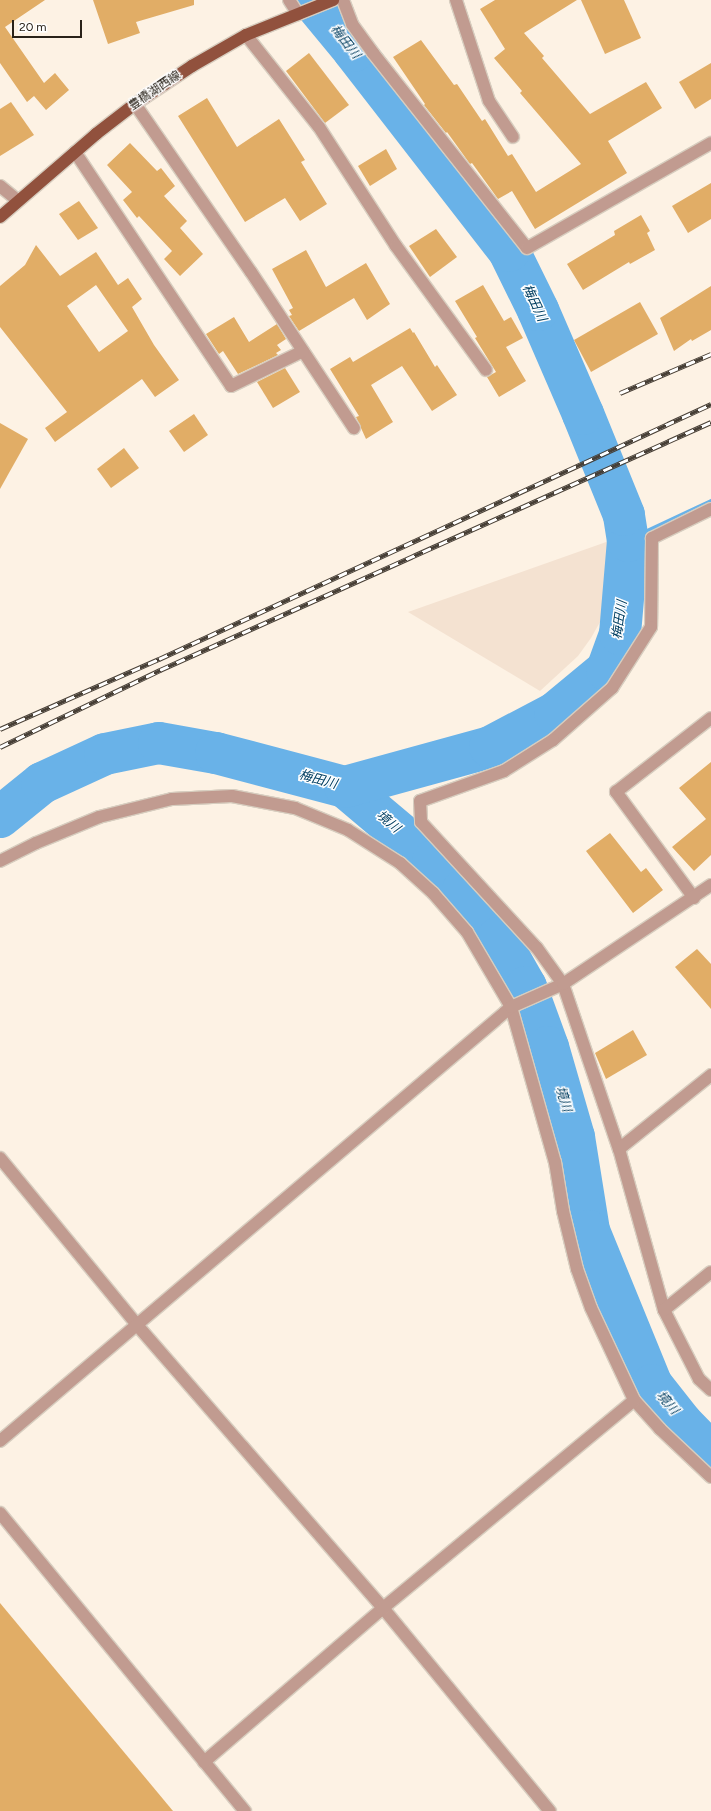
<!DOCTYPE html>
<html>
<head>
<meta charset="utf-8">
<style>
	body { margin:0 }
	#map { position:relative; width:711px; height:1811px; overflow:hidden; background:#fdf2e4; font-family:Figtree,"Noto Sans JP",sans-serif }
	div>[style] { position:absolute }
	.industrial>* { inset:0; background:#f4e2d1 }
	.stream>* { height:7px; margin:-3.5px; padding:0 3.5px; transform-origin:3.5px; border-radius:3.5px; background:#69b2e8 }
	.river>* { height:42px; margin:-21px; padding:0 21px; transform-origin:21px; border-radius:21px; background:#69b2e8 }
	.building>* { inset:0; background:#e1ad66 }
	.roads { filter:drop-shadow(1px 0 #d7cdbf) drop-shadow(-1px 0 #d7cdbf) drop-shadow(0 1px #d7cdbf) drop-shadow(0 -1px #d7cdbf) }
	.street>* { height:12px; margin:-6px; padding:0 6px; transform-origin:6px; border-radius:6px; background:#c19b90 }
	.primary>* { height:12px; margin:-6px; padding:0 6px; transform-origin:6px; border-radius:6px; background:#91513d }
	.rail>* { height:4.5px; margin-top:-2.25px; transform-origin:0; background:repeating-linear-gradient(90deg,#fff 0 9px,#473f36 0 18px); box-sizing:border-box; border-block:1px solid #473f36 }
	span { translate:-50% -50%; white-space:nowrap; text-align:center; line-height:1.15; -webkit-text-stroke:3px #fff; paint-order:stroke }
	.street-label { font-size:12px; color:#292219 }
	.water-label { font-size:13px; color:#003e61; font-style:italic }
	.scale { position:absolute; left:12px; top:20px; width:70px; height:18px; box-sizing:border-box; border:2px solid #292219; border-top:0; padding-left:5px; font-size:12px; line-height:14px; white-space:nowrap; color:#292219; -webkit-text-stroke:3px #fff; paint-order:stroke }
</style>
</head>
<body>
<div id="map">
	<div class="industrial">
		<i style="clip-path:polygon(609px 541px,611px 564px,609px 602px,604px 615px,591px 638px,578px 656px,540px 691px,408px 612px)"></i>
	</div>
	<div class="stream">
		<i style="left:628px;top:541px;width:92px;rotate:-25.2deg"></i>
	</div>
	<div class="river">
		<i style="left:345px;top:787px;width:115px;rotate:40.1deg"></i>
		<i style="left:433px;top:861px;width:42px;rotate:44deg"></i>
		<i style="left:463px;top:890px;width:59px;rotate:53.9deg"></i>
		<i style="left:498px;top:938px;width:56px;rotate:60.3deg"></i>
		<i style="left:526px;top:987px;width:64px;rotate:69.9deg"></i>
		<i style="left:548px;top:1047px;width:94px;rotate:73.9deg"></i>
		<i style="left:574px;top:1137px;width:95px;rotate:80.9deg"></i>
		<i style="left:589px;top:1231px;width:166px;rotate:67.8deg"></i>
		<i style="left:652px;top:1385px;width:48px;rotate:51.7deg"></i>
		<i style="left:682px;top:1423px;width:42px;rotate:46deg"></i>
		<i style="left:0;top:817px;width:54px;rotate:-39deg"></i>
		<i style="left:42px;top:783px;width:69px;rotate:-24.7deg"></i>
		<i style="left:105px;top:754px;width:55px;rotate:-11.5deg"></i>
		<i style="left:159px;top:743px;width:58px;rotate:10deg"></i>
		<i style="left:216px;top:753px;width:133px;rotate:14.8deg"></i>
		<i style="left:345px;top:787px;width:150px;rotate:-15.4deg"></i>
		<i style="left:490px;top:747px;width:73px;rotate:-27.6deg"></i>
		<i style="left:555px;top:713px;width:67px;rotate:-39.6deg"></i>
		<i style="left:607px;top:670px;width:38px;rotate:-70deg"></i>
		<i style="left:620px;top:634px;width:93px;rotate:-85.1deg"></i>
		<i style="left:628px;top:541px;width:26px;rotate:-99deg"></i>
		<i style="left:624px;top:515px;width:109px;rotate:-112.1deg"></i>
		<i style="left:583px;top:414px;width:113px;rotate:-113.4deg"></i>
		<i style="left:538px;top:310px;width:66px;rotate:-116.2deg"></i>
		<i style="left:509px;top:251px;width:253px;rotate:-127.8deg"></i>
		<i style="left:354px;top:51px;width:66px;rotate:-129.5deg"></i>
	</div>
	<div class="building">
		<i style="clip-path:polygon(0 0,45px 0,5px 27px,44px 83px,55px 73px,69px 90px,46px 110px,34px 96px,27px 102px,0 63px)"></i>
		<i style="clip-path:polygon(93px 0,194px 0,194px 5px,136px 22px,140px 33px,108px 44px)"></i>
		<i style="clip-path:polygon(495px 0,577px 0,524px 33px,544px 56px,542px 58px,590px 114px,646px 82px,662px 108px,608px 141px,627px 173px,535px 229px,512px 191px,498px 199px,472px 163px,470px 164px,447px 132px,446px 133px,424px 105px,425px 104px,393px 57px,421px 40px,454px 85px,457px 84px,482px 121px,485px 119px,508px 156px,512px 154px,536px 192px,581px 164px,520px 93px,522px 91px,494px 58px,505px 49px,480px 9px)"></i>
		<i style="clip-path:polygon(581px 0,624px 0,641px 38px,605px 54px)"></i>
		<i style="clip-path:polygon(309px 53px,349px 105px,325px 123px,286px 71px)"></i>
		<i style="clip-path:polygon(711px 63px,711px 99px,695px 109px,679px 82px)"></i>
		<i style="clip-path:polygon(207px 98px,237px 147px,279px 119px,305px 160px,301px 162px,327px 204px,300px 221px,285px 198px,245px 222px,178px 116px)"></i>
		<i style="clip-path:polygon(11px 102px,34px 135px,0 156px,0 109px)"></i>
		<i style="clip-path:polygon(130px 143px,157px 171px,161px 168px,175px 186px,164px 196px,187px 221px,180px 228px,203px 254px,180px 276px,164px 259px,172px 251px,139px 216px,137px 218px,123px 200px,132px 192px,107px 165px)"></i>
		<i style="clip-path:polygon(386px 149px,397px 169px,370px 186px,358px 166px)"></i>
		<i style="clip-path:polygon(711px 183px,711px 219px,688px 233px,672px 206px)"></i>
		<i style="clip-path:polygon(79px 201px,98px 228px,78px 240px,59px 214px)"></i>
		<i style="clip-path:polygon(641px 215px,650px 231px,647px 233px,655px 250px,630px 264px,629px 262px,583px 290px,567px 264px,615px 235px,614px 231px)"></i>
		<i style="clip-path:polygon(436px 229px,457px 257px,430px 277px,409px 246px)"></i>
		<i style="clip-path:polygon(evenodd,36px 245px,60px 276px,96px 252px,118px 285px,128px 278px,142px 299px,132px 307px,154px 345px,179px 380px,155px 397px,142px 379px,55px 442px,45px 428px,67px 412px,0 327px,0 286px,25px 265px,36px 245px,96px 285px,128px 331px,99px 352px,67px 306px,96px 285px)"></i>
		<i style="clip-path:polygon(306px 250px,326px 287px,366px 263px,390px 304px,367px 320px,354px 298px,299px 331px,289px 316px,292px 315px,289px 310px,293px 308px,272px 269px)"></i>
		<i style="clip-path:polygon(483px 285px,504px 321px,511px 317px,523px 338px,506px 347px,526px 381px,499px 397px,487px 377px,496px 372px,475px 338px,477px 337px,455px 301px)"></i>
		<i style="clip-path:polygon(711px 286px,711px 330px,692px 341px,691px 339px,674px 351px,660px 318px)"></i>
		<i style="clip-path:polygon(640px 302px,658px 334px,591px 372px,574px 340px)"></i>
		<i style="clip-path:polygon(234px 317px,249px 342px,277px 324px,286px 339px,277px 345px,281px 350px,276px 353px,278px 355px,238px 374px,223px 351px,219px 354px,206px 334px)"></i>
		<i style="clip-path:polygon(410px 328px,413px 333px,414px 332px,435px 367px,437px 365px,457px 395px,432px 411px,402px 366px,371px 385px,393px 422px,366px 439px,356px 417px,359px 416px,330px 369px,350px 357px,353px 362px)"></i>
		<i style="clip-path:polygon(285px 368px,300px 392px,273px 408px,257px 382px)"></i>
		<i style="clip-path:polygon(194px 414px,208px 435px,184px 452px,169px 431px)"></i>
		<i style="clip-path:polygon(0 423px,28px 439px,0 489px)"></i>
		<i style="clip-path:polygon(124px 448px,139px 468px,111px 488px,97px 469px)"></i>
		<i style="clip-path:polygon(711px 762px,711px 855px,694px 871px,672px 847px,706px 819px,679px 788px)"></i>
		<i style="clip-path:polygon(610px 833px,641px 872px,646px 868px,663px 890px,633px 913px,586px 851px)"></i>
		<i style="clip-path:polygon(697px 949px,711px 964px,711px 1009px,675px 967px)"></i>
		<i style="clip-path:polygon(633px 1030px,647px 1055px,606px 1079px,595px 1053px)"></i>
		<i style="clip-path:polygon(0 1603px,173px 1811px,0 1811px)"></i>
	</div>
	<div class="roads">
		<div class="street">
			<i style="left:289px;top:0;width:17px;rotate:57deg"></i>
			<i style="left:343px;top:0;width:26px;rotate:69deg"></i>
			<i style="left:352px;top:24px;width:36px;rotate:54deg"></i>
			<i style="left:373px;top:53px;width:248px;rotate:51.7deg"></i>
			<i style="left:527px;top:248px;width:212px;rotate:-29.7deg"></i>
			<i style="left:456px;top:0;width:106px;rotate:71.9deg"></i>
			<i style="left:489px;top:101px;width:43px;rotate:56.3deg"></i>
			<i style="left:246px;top:35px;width:117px;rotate:51.6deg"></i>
			<i style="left:319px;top:127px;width:142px;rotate:57.1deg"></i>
			<i style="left:396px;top:246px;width:153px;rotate:54deg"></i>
			<i style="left:135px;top:104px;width:204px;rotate:55.4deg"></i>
			<i style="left:251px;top:272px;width:187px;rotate:56.6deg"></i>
			<i style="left:75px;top:152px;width:281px;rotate:56.3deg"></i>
			<i style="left:231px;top:386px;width:80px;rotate:-25.9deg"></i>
			<i style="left:0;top:186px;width:22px;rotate:39deg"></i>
			<i style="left:711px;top:509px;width:66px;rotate:153.8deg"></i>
			<i style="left:652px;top:538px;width:89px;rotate:90.6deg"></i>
			<i style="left:651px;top:627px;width:72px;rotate:122.6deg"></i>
			<i style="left:612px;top:688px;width:79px;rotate:138.6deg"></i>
			<i style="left:553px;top:740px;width:58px;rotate:147.7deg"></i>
			<i style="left:504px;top:771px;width:89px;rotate:160.3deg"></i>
			<i style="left:420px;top:801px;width:21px;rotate:87deg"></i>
			<i style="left:421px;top:822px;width:171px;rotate:47.4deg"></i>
			<i style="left:537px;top:948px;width:44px;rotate:54.2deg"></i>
			<i style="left:563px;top:984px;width:174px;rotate:71.3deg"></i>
			<i style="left:619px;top:1149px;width:167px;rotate:74.4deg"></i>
			<i style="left:664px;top:1310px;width:77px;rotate:63.1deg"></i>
			<i style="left:699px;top:1379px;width:16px;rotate:43deg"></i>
			<i style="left:0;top:861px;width:40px;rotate:-26.6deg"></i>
			<i style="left:36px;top:843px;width:68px;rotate:-22.4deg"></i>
			<i style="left:99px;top:817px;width:75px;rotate:-13.9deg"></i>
			<i style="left:172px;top:799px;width:60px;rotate:-2.9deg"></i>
			<i style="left:232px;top:796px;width:64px;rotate:10.8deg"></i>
			<i style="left:295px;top:808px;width:57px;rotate:22.5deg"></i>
			<i style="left:348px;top:830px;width:62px;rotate:32.4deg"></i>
			<i style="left:400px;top:863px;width:45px;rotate:42.3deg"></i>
			<i style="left:433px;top:893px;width:52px;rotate:48.9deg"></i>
			<i style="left:467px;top:932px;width:87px;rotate:59.6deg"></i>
			<i style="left:511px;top:1007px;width:161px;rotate:74.2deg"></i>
			<i style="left:555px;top:1162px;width:50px;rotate:80.7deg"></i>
			<i style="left:563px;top:1211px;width:60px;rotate:76.4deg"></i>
			<i style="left:577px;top:1269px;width:41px;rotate:70.3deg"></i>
			<i style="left:591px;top:1308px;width:102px;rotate:64.9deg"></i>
			<i style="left:634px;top:1400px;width:39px;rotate:48deg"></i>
			<i style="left:660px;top:1429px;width:70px;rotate:43.3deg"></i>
			<i style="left:694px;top:898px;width:132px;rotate:-126.3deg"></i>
			<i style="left:616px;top:792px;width:120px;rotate:-37.9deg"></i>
			<i style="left:619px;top:1149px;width:118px;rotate:-38.8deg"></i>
			<i style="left:0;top:1158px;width:216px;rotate:50.6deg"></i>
			<i style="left:137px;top:1325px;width:375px;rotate:49deg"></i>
			<i style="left:383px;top:1608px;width:263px;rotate:50.6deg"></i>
			<i style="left:664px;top:1310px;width:60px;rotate:-39deg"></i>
			<i style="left:0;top:1441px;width:670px;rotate:-40.34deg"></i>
			<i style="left:511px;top:1007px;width:57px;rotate:-23.9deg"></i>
			<i style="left:563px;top:984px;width:178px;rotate:-33.8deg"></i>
			<i style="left:0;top:1513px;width:386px;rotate:50.6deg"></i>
			<i style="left:204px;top:1762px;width:236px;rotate:-40.7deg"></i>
			<i style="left:383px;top:1608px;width:326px;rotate:-39.6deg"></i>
		</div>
		<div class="primary">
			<i style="left:0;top:217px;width:127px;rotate:-40.8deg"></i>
			<i style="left:96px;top:134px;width:49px;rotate:-37.6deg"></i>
			<i style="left:135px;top:104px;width:69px;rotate:-33.7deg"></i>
			<i style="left:192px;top:66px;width:62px;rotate:-29.9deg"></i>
			<i style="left:246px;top:35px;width:94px;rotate:-21.9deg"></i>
		</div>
	</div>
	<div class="rail">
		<i style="left:620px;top:393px;width:99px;rotate:-23.2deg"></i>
		<i style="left:0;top:729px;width:174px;rotate:-23.8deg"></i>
		<i style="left:159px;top:659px;width:608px;rotate:-24.79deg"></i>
		<i style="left:0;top:747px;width:178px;rotate:-25.7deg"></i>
		<i style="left:160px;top:670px;width:604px;rotate:-24.23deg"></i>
	</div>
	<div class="street-label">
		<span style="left:155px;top:91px;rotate:-34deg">豊橋湖西線</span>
	</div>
	<div class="water-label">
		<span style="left:345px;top:42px;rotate:52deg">梅田川</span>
		<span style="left:534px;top:303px;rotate:65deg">梅田川</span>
		<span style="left:620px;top:620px;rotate:-82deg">梅田川</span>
		<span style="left:318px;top:780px;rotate:15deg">梅田川</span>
		<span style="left:388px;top:822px;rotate:40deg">境川</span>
		<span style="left:563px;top:1099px;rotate:73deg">境川</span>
		<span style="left:667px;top:1403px;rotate:49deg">境川</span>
	</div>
	<div class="scale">20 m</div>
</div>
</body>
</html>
